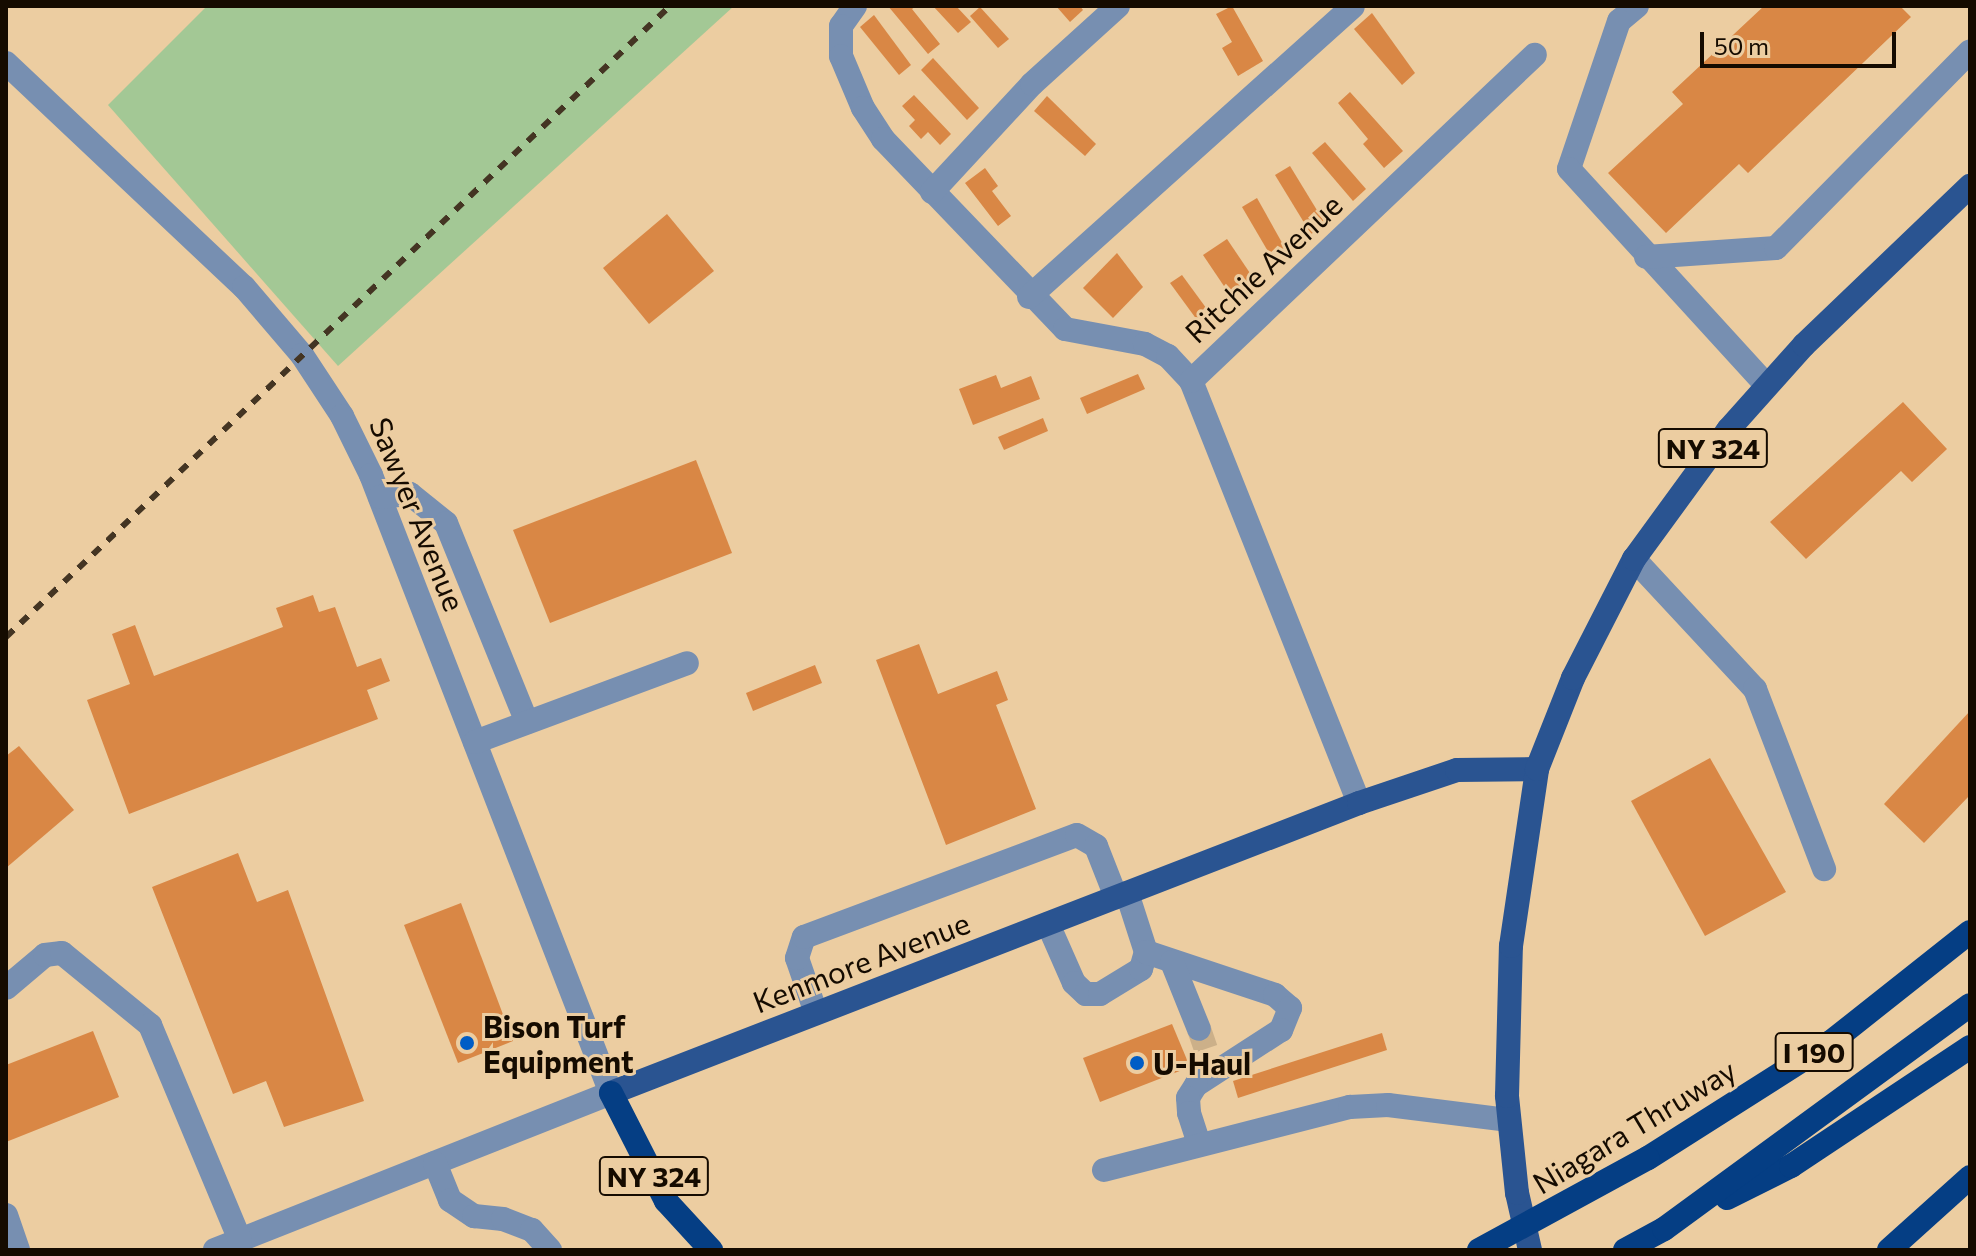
<!DOCTYPE html>
<html>
<head>
<meta charset="utf-8">
<style>
	body { margin:0 }
	#map { position:relative; width:1976px; height:1256px; overflow:hidden; background:#eccda1; font-family:Commissioner,sans-serif }
	div>[style] { position:absolute }
	.green>* { inset:0; background:#a3c895 }
	.building>* { inset:0; background:#d98745 }
	.minor-tunnel>* { height:24px; margin-top:-12px; transform-origin:0; background:repeating-linear-gradient(90deg,#ccb089 0 24px,transparent 0 36px) }
	.minor>* { height:24px; margin:-12px; padding:0 12px; transform-origin:12px; border-radius:12px; background:#778fb1 }
	.major>* { height:24px; margin:-12px; padding:0 12px; transform-origin:12px; border-radius:12px; background:#2a5491 }
	.highway>* { height:24px; margin:-12px; padding:0 12px; transform-origin:12px; border-radius:12px; background:#053e84 }
	.rail>* { height:6px; margin-top:-3px; transform-origin:0; background:repeating-linear-gradient(90deg,#443523 0 10px,transparent 0 20px) }
	.highway-bridge>* { height:24px; margin:-12px; padding:0 12px; transform-origin:12px; border-radius:12px; background:#053e84 }
	.dots>* { width:22px; height:22px; translate:-50% -50%; box-sizing:border-box; border:4px solid #eccda1; border-radius:50% }
	span { translate:-50% -50%; white-space:nowrap; text-align:center; line-height:1.15; -webkit-text-stroke:6px #eccda1; paint-order:stroke }
	.shield-label span { padding:2px 6px; background:#eccda1; border:2px solid; border-radius:6px; -webkit-text-stroke-width:0 }
	.shield-label { font-size:28px; color:#150b00; font-weight:700 }
	.street-label { font-size:30px; color:#150b00 }
	.poi-label { font-size:30px; color:#150b00; font-weight:700 }
	.left { translate:0 -50%; text-align:left }
	.frame { position:absolute; inset:0; border:8px solid #150b00; pointer-events:none }
	.scale { position:absolute; left:1700px; top:32px; width:196px; height:36px; box-sizing:border-box; border:4px solid #150b00; border-top:0; padding-left:10px; font-size:24px; line-height:28px; white-space:nowrap; color:#150b00; -webkit-text-stroke:6px #eccda1; paint-order:stroke }
</style>
</head>
<body>
<div id="map">
	<div class="green">
		<i style="clip-path:polygon(207px 6px,734px 6px,338px 366px,108px 105px)"></i>
	</div>
	<div class="building">
		<i style="clip-path:polygon(888px 6px,916px 6px,912px 9px,940px 44px,928px 54px)"></i>
		<i style="clip-path:polygon(933px 6px,956px 6px,971px 22px,958px 33px)"></i>
		<i style="clip-path:polygon(1056px 6px,1080px 6px,1083px 10px,1070px 22px)"></i>
		<i style="clip-path:polygon(1232px 6px,1263px 61px,1238px 76px,1222px 48px,1232px 42px,1216px 14px)"></i>
		<i style="clip-path:polygon(1764px 6px,1900px 6px,1911px 17px,1748px 173px,1739px 164px,1666px 233px,1608px 173px,1683px 104px,1672px 92px)"></i>
		<i style="clip-path:polygon(980px 7px,1009px 39px,998px 48px,970px 16px)"></i>
		<i style="clip-path:polygon(1372px 13px,1415px 73px,1402px 85px,1354px 29px)"></i>
		<i style="clip-path:polygon(874px 15px,911px 65px,899px 75px,860px 27px)"></i>
		<i style="clip-path:polygon(933px 58px,979px 108px,967px 120px,921px 70px)"></i>
		<i style="clip-path:polygon(1350px 92px,1403px 151px,1384px 168px,1363px 144px,1368px 139px,1338px 103px)"></i>
		<i style="clip-path:polygon(914px 95px,951px 134px,940px 145px,928px 132px,921px 139px,909px 126px,915px 120px,902px 106px)"></i>
		<i style="clip-path:polygon(1047px 96px,1096px 144px,1085px 156px,1034px 111px)"></i>
		<i style="clip-path:polygon(1325px 142px,1366px 189px,1353px 201px,1312px 153px)"></i>
		<i style="clip-path:polygon(1290px 166px,1326px 225px,1311px 234px,1275px 175px)"></i>
		<i style="clip-path:polygon(985px 168px,998px 186px,992px 191px,1011px 216px,998px 226px,965px 183px)"></i>
		<i style="clip-path:polygon(1257px 198px,1290px 257px,1276px 265px,1242px 207px)"></i>
		<i style="clip-path:polygon(667px 214px,714px 271px,649px 324px,603px 268px)"></i>
		<i style="clip-path:polygon(1227px 239px,1256px 282px,1232px 298px,1203px 255px)"></i>
		<i style="clip-path:polygon(1117px 253px,1143px 287px,1113px 318px,1083px 288px)"></i>
		<i style="clip-path:polygon(1182px 275px,1212px 316px,1200px 324px,1170px 283px)"></i>
		<i style="clip-path:polygon(1138px 374px,1145px 389px,1087px 414px,1080px 398px)"></i>
		<i style="clip-path:polygon(996px 375px,1001px 388px,1031px 376px,1040px 399px,973px 425px,959px 389px)"></i>
		<i style="clip-path:polygon(1903px 402px,1947px 449px,1912px 482px,1901px 471px,1806px 559px,1770px 522px)"></i>
		<i style="clip-path:polygon(1043px 418px,1048px 431px,1004px 450px,998px 437px)"></i>
		<i style="clip-path:polygon(696px 460px,732px 553px,550px 623px,513px 530px)"></i>
		<i style="clip-path:polygon(313px 595px,319px 612px,335px 607px,357px 667px,381px 658px,390px 681px,367px 690px,378px 719px,129px 814px,87px 700px,130px 684px,112px 634px,135px 625px,154px 676px,283px 627px,276px 608px)"></i>
		<i style="clip-path:polygon(919px 644px,938px 694px,997px 671px,1008px 700px,996px 705px,1036px 809px,946px 845px,876px 660px)"></i>
		<i style="clip-path:polygon(815px 665px,822px 683px,753px 711px,746px 693px)"></i>
		<i style="clip-path:polygon(1970px 711px,1970px 795px,1924px 843px,1884px 804px)"></i>
		<i style="clip-path:polygon(19px 746px,74px 810px,6px 868px,6px 756px)"></i>
		<i style="clip-path:polygon(1710px 758px,1786px 892px,1705px 936px,1631px 801px)"></i>
		<i style="clip-path:polygon(238px 853px,257px 902px,288px 890px,364px 1101px,284px 1127px,266px 1081px,233px 1094px,152px 887px)"></i>
		<i style="clip-path:polygon(461px 903px,513px 1041px,458px 1063px,404px 925px)"></i>
		<i style="clip-path:polygon(1172px 1024px,1190px 1067px,1100px 1102px,1083px 1058px)"></i>
		<i style="clip-path:polygon(93px 1031px,119px 1097px,6px 1142px,6px 1065px)"></i>
		<i style="clip-path:polygon(1382px 1033px,1387px 1050px,1238px 1098px,1233px 1081px)"></i>
	</div>
	<div class="minor-tunnel">
		<i style="left:1199px;top:1029px;width:21px;rotate:71deg"></i>
	</div>
	<div class="minor">
		<i style="left:855px;top:6px;width:24px;rotate:125deg"></i>
		<i style="left:841px;top:26px;width:30px;rotate:90deg"></i>
		<i style="left:841px;top:56px;width:56px;rotate:67.1deg"></i>
		<i style="left:863px;top:108px;width:37px;rotate:57deg"></i>
		<i style="left:883px;top:139px;width:263px;rotate:46.2deg"></i>
		<i style="left:1065px;top:329px;width:81px;rotate:10.6deg"></i>
		<i style="left:1145px;top:344px;width:26px;rotate:28deg"></i>
		<i style="left:1168px;top:356px;width:34px;rotate:47deg"></i>
		<i style="left:1637px;top:6px;width:23px;rotate:140deg"></i>
		<i style="left:1619px;top:21px;width:156px;rotate:108.7deg"></i>
		<i style="left:1569px;top:169px;width:292px;rotate:47.6deg"></i>
		<i style="left:6px;top:63px;width:327px;rotate:43.3deg"></i>
		<i style="left:244px;top:287px;width:89px;rotate:49.5deg"></i>
		<i style="left:302px;top:355px;width:73px;rotate:56.7deg"></i>
		<i style="left:342px;top:416px;width:66px;rotate:63.8deg"></i>
		<i style="left:371px;top:475px;width:663px;rotate:68.78deg"></i>
		<i style="left:611px;top:1093px;width:426px;rotate:158.4deg"></i>
		<i style="left:932px;top:192px;width:147px;rotate:-47.2deg"></i>
		<i style="left:1032px;top:84px;width:116px;rotate:-42.2deg"></i>
		<i style="left:1646px;top:257px;width:130px;rotate:-4deg"></i>
		<i style="left:1776px;top:248px;width:276px;rotate:-45.4deg"></i>
		<i style="left:1029px;top:297px;width:435px;rotate:-41.9deg"></i>
		<i style="left:380px;top:497px;width:30px;rotate:-6deg"></i>
		<i style="left:410px;top:494px;width:46px;rotate:38.9deg"></i>
		<i style="left:446px;top:523px;width:215px;rotate:67.9deg"></i>
		<i style="left:1634px;top:559px;width:178px;rotate:47.1deg"></i>
		<i style="left:1755px;top:689px;width:193px;rotate:69deg"></i>
		<i style="left:475px;top:742px;width:226px;rotate:-20.4deg"></i>
		<i style="left:1359px;top:803px;width:454px;rotate:-111.7deg"></i>
		<i style="left:1191px;top:381px;width:474px;rotate:-43.5deg"></i>
		<i style="left:1048px;top:924px;width:64px;rotate:66.2deg"></i>
		<i style="left:1074px;top:983px;width:16px;rotate:43deg"></i>
		<i style="left:1086px;top:994px;width:14px"></i>
		<i style="left:1100px;top:994px;width:48px;rotate:-31.4deg"></i>
		<i style="left:1141px;top:969px;width:18px;rotate:-74deg"></i>
		<i style="left:1146px;top:952px;width:62px;rotate:-107.9deg"></i>
		<i style="left:1146px;top:952px;width:136px;rotate:18.4deg"></i>
		<i style="left:1275px;top:995px;width:20px;rotate:41deg"></i>
		<i style="left:1290px;top:1008px;width:24px;rotate:112deg"></i>
		<i style="left:1281px;top:1030px;width:101px;rotate:147.1deg"></i>
		<i style="left:1196px;top:1085px;width:15px;rotate:122deg"></i>
		<i style="left:1188px;top:1098px;width:15px;rotate:86deg"></i>
		<i style="left:1189px;top:1113px;width:33px;rotate:72deg"></i>
		<i style="left:1172px;top:962px;width:72px;rotate:68.1deg"></i>
		<i style="left:6px;top:988px;width:51px;rotate:-40.2deg"></i>
		<i style="left:45px;top:955px;width:17px;rotate:-7deg"></i>
		<i style="left:62px;top:953px;width:114px;rotate:39.3deg"></i>
		<i style="left:150px;top:1025px;width:233px;rotate:67.3deg"></i>
		<i style="left:816px;top:1013px;width:58px;rotate:-109.1deg"></i>
		<i style="left:797px;top:958px;width:22px;rotate:-72deg"></i>
		<i style="left:804px;top:937px;width:291px;rotate:-20.5deg"></i>
		<i style="left:1077px;top:835px;width:22px;rotate:30deg"></i>
		<i style="left:1096px;top:846px;width:55px;rotate:68.6deg"></i>
		<i style="left:435px;top:1163px;width:40px;rotate:68deg"></i>
		<i style="left:450px;top:1200px;width:29px;rotate:34deg"></i>
		<i style="left:474px;top:1216px;width:29px;rotate:6deg"></i>
		<i style="left:503px;top:1219px;width:31px;rotate:21deg"></i>
		<i style="left:532px;top:1230px;width:27px;rotate:48deg"></i>
		<i style="left:1104px;top:1170px;width:254px;rotate:-14.4deg"></i>
		<i style="left:1350px;top:1107px;width:38px;rotate:-3deg"></i>
		<i style="left:1388px;top:1105px;width:122px;rotate:7.1deg"></i>
		<i style="left:6px;top:1215px;width:37px;rotate:71deg"></i>
	</div>
	<div class="major">
		<i style="left:611px;top:1093px;width:802px;rotate:-21.19deg"></i>
		<i style="left:1359px;top:803px;width:103px;rotate:-18.6deg"></i>
		<i style="left:1457px;top:770px;width:80px;rotate:-0.7deg"></i>
		<i style="left:1530px;top:1250px;width:58px;rotate:-102.8deg"></i>
		<i style="left:1517px;top:1193px;width:98px;rotate:-95.9deg"></i>
		<i style="left:1507px;top:1096px;width:150px;rotate:-88.5deg"></i>
		<i style="left:1511px;top:946px;width:179px;rotate:-81.6deg"></i>
		<i style="left:1537px;top:769px;width:98px;rotate:-68.4deg"></i>
		<i style="left:1573px;top:678px;width:134px;rotate:-62.9deg"></i>
		<i style="left:1634px;top:559px;width:160px;rotate:-53.9deg"></i>
		<i style="left:1728px;top:430px;width:114px;rotate:-48.2deg"></i>
		<i style="left:1804px;top:345px;width:230px;rotate:-43.8deg"></i>
	</div>
	<div class="highway">
		<i style="left:611px;top:1093px;width:121px;rotate:63deg"></i>
		<i style="left:666px;top:1201px;width:67px;rotate:47.4deg"></i>
		<i style="left:1648px;top:1158px;width:217px;rotate:-32.4deg"></i>
		<i style="left:1831px;top:1042px;width:177px;rotate:-38.4deg"></i>
		<i style="left:1727px;top:1198px;width:72px;rotate:-26.6deg"></i>
		<i style="left:1791px;top:1166px;width:215px;rotate:-33.6deg"></i>
		<i style="left:1625px;top:1250px;width:44px;rotate:-28.3deg"></i>
		<i style="left:1664px;top:1229px;width:379px;rotate:-36.2deg"></i>
		<i style="left:1889px;top:1250px;width:109px;rotate:-42deg"></i>
	</div>
	<div class="rail">
		<i style="left:6px;top:637px;width:916px;rotate:-43.54deg"></i>
	</div>
	<div class="highway-bridge">
		<i style="left:1479px;top:1250px;width:192px;rotate:-28.6deg"></i>
	</div>
	<div class="dots">
		<i style="left:467px;top:1043px;background:#005dc6"></i>
		<i style="left:1137px;top:1063px;background:#005dc6"></i>
	</div>
	<div class="shield-label">
		<span style="left:1713px;top:448px">NY 324</span>
		<span style="left:1814px;top:1052px">I 190</span>
		<span style="left:654px;top:1176px">NY 324</span>
	</div>
	<div class="street-label">
		<span style="left:1263px;top:268px;rotate:-43deg">Ritchie Avenue</span>
		<span style="left:418px;top:514px;rotate:68deg">Sawyer Avenue</span>
		<span style="left:861px;top:962px;rotate:-21deg">Kenmore Avenue</span>
		<span style="left:1634px;top:1126px;rotate:-31deg">Niagara Thruway</span>
	</div>
	<div class="poi-label">
		<span class="left" style="left:483px;top:1043px">Bison Turf<br>Equipment</span>
		<span class="left" style="left:1153px;top:1063px">U-Haul</span>
	</div>
	<div class="frame"></div>
	<div class="scale">50 m</div>
</div>
</body>
</html>
